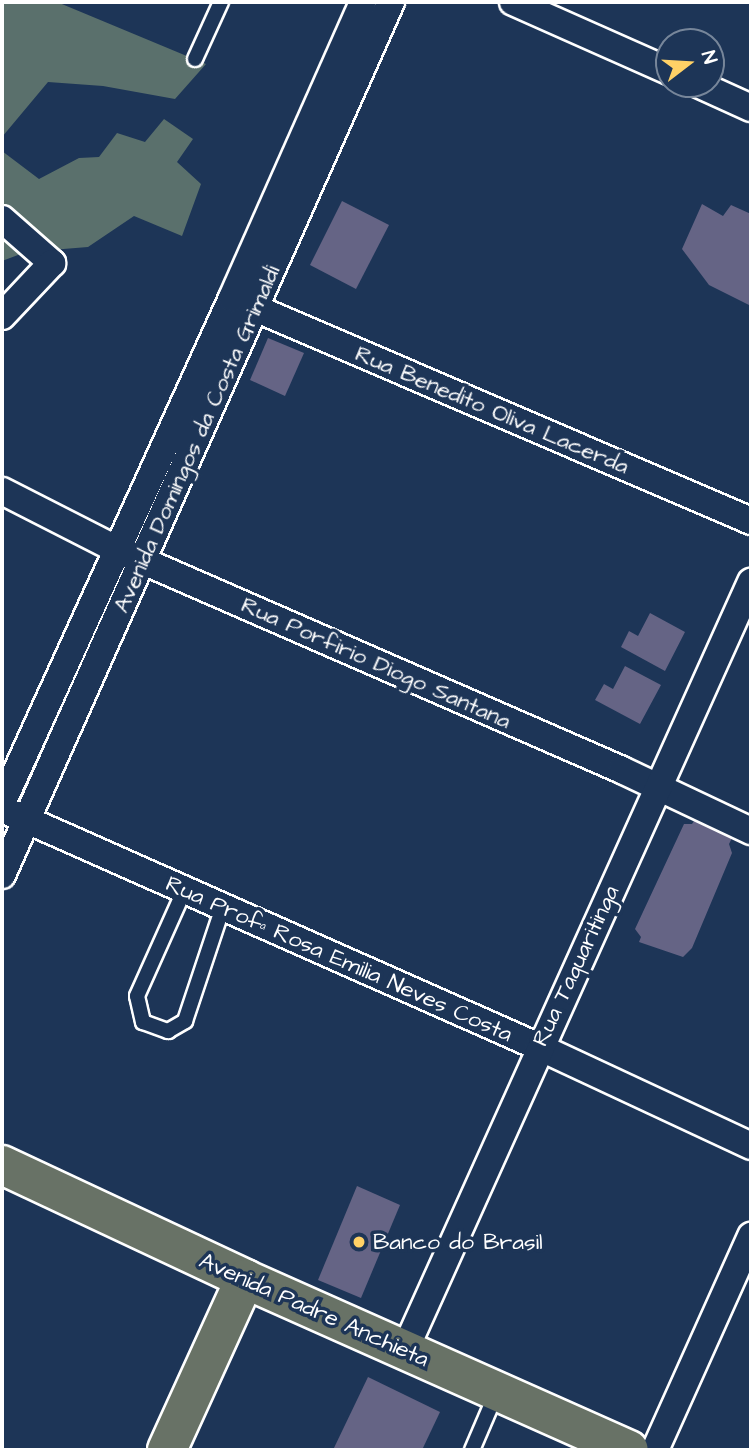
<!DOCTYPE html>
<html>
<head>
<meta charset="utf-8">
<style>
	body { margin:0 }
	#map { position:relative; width:753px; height:1452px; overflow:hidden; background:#1d3557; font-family:"Architects Daughter",sans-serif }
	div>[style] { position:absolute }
	.green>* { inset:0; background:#5a706c }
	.building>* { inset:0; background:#656485 }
	.roads { filter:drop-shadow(2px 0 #fff) drop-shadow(-2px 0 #fff) drop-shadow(0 2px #fff) drop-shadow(0 -2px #fff) }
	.service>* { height:14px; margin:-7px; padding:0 7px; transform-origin:7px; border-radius:7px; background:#1d3557 }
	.minor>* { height:26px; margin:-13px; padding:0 13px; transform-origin:13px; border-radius:13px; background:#1d3557 }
	.primary>* { height:38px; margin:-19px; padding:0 19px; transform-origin:19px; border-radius:19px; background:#687266 }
	.dots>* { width:19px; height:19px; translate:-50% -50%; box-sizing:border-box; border:4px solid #1d3557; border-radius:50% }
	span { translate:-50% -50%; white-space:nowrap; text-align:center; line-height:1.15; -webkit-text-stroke:7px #1d3557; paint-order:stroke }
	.street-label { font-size:23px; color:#fff }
	.poi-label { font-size:23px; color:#fff }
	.left { translate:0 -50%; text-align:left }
	.frame { position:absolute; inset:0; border:4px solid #fff; pointer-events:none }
	.north { position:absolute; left:655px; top:28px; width:70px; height:70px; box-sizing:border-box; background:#1d3557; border:2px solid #77869a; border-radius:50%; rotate:73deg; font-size:19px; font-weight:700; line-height:28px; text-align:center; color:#fff }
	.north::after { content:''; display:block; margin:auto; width:24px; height:32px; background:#ffd166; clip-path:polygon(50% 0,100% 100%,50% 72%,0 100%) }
</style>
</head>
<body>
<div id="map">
	<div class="green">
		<i style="clip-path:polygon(2px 2px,57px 2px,206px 64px,175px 99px,103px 86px,48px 82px,2px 137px)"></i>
		<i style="clip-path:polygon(164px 119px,193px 139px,177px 162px,201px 184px,182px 236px,134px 216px,88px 247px,26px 252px,2px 261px,2px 151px,39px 179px,79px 158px,99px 157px,117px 133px,145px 142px)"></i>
	</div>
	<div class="building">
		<i style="clip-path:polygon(342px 201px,389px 225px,356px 289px,310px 265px)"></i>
		<i style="clip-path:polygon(702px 204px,723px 216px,731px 205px,751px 214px,751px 306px,709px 285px,682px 249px)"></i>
		<i style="clip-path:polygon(268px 338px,304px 353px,285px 396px,250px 380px)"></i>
		<i style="clip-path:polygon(650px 613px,685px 632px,665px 671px,621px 647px,629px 631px,638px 636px)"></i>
		<i style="clip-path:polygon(625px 666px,661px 685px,640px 724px,595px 700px,604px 684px,613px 689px)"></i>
		<i style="clip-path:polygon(696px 818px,732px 838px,729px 844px,732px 853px,692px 948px,683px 957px,639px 942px,641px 937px,635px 929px,684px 824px,692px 824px)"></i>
		<i style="clip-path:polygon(357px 1186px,400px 1205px,361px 1298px,318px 1280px)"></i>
		<i style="clip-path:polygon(368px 1377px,440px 1412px,422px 1450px,333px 1450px)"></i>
	</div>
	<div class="roads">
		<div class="service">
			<i style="left:195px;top:59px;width:63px;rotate:-65.5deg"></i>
			<i style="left:184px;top:891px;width:115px;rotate:114.1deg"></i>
			<i style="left:137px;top:996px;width:27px;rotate:77deg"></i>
			<i style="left:143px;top:1022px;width:27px;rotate:20deg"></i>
			<i style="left:168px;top:1031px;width:20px;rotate:-30deg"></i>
			<i style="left:185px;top:1021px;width:120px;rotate:-71.6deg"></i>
			<i style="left:472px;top:1450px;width:61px;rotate:-66.8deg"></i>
		</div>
		<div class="minor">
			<i style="left:513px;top:2px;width:171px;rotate:23.9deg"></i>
			<i style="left:698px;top:84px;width:58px;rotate:24.4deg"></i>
			<i style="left:2px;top:219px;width:67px;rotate:41.3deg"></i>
			<i style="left:52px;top:263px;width:73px;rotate:133.3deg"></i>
			<i style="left:241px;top:302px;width:555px;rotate:23.24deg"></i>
			<i style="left:2px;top:491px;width:130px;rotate:27deg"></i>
			<i style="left:118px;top:550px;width:550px;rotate:23.58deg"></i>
			<i style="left:622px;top:770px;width:143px;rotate:25.3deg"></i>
			<i style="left:2px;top:803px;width:555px;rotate:-65.51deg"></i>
			<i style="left:232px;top:298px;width:324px;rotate:-66.1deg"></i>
			<i style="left:9px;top:812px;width:580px;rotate:23.91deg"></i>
			<i style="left:539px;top:1047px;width:234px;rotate:25deg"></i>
			<i style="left:2px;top:875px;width:956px;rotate:-65.98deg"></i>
			<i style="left:404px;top:1352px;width:845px;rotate:-65.74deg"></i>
			<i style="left:655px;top:1450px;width:235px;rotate:-65.8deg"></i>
		</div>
		<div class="primary">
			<i style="left:2px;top:1165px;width:268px;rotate:25.1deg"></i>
			<i style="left:245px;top:1279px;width:420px;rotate:24deg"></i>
			<i style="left:167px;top:1450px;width:188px;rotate:-65.5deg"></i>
		</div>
	</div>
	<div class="dots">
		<i style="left:359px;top:1242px;background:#ffd166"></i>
	</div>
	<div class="street-label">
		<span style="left:492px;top:410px;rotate:23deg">Rua Benedito Oliva Lacerda</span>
		<span style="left:197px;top:439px;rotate:-66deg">Avenida Domingos da Costa Grimaldi</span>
		<span style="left:376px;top:663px;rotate:24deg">Rua Porfirio Diogo Santana</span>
		<span style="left:339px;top:959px;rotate:24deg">Rua Profª Rosa Emilia Neves Costa</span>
		<span style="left:576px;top:966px;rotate:-65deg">Rua Taquaritinga</span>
		<span style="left:314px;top:1310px;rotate:24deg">Avenida Padre Anchieta</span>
	</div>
	<div class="poi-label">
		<span class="left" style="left:373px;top:1242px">Banco do Brasil</span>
	</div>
	<div class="frame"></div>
	<div class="north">N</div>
</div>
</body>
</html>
